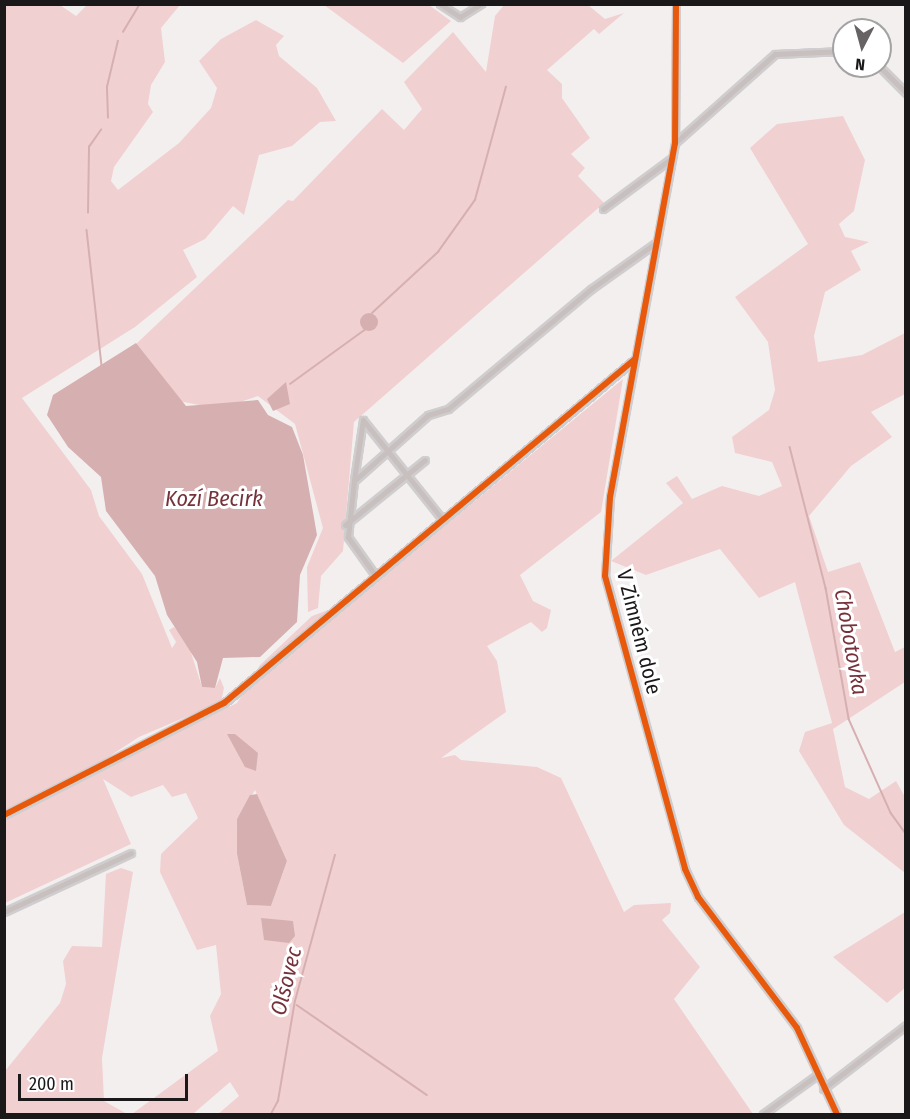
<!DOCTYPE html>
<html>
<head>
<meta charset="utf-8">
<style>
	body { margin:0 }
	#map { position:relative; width:910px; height:1119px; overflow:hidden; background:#f4efef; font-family:"Fira Sans Condensed",sans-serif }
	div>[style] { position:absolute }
	.green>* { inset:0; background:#f1d0d2 }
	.water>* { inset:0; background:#d6afb1 }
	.round { border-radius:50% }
	.stream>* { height:1.5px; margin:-0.75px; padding:0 0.75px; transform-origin:0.75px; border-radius:0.75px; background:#d6afb1 }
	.roads { filter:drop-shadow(2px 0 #d0cdce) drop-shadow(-2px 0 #d0cdce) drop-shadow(0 2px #d0cdce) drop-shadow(0 -2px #d0cdce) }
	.street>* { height:5px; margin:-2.5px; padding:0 2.5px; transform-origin:2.5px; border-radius:2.5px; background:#c8bfbf }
	.cycleway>* { height:6px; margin:-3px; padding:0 3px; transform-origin:3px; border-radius:3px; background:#e8590c }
	span { translate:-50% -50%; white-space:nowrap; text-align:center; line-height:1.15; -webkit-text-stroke:6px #fff; paint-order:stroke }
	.street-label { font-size:21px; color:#1b1819 }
	.water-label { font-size:22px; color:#76323a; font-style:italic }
	.frame { position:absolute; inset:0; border:6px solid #1b1819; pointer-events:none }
	.north { position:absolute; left:832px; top:18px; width:60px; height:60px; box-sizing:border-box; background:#fff; border:2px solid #a4a3a3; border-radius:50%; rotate:186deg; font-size:16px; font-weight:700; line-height:24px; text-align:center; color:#1b1819 }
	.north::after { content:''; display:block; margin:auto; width:21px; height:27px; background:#676364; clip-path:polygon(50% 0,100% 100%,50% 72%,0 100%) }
	.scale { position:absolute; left:18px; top:1074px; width:170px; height:27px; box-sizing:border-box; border:3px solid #1b1819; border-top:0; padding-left:8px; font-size:18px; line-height:21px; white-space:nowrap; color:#1b1819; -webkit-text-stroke:4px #fff; paint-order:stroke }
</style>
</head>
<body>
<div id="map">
	<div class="green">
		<i style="clip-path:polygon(evenodd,4px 5px,60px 5px,76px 16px,87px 5px,180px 5px,161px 28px,165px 62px,151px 85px,148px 104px,153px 112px,114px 167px,111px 181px,118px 190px,179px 143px,211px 108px,217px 88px,199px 61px,221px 39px,256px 20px,284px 36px,276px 45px,279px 56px,317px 88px,336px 121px,320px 122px,292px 146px,259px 155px,244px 215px,233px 206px,205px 239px,183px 250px,197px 277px,135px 327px,22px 398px,91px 490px,99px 516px,142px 574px,172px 648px,176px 642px,169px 630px,174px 627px,187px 640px,202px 687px,215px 688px,220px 678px,224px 688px,221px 702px,139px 737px,96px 765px,99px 770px,237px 703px,260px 665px,312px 616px,353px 601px,623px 379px,601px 512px,520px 575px,533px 601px,551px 610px,547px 628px,542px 632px,531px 622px,487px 646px,497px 661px,506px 712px,441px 758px,455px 755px,461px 760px,537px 767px,561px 778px,624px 912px,634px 905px,671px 903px,670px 913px,662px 920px,700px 967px,674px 999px,753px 1114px,218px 1114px,239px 1096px,230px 1082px,193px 1114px,132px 1114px,218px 1051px,210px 1016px,221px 994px,216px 945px,197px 950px,160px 872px,161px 854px,198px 818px,186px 793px,172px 797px,163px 785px,131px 797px,103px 779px,131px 844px,5px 903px,4px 5px,255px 790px,287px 861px,271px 906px,247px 905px,237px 854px,237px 819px,255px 790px)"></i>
		<i style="clip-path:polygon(324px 5px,429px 5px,451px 21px,403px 63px)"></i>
		<i style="clip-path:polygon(504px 5px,588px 5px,605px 19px,624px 13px,599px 34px,594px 29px,547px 70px,562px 84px,562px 98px,590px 138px,571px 154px,585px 168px,578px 176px,604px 203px,354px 422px,343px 551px,321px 576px,318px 608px,308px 612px,307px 567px,323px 528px,295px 424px,258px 396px,219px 409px,179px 401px,135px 345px,288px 200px,293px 201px,382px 109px,404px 130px,422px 109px,404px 82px,453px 32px,486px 72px,495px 16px)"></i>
		<i style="clip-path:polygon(843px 116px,865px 160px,854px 211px,839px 224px,845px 237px,869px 242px,851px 251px,861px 270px,825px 292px,814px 336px,818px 362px,862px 355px,905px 333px,905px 394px,871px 412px,892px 437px,851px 466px,809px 516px,828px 572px,860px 562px,895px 652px,905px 647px,905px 682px,833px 729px,845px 787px,869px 799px,896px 781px,905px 797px,905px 873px,844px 825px,799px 751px,805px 732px,832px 723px,795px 582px,759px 598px,720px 549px,646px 575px,611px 561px,683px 503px,666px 483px,677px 476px,692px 499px,722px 486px,759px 496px,782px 486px,772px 462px,735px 453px,732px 437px,769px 410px,775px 390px,768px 342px,735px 297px,808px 244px,750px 148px,777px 124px)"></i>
		<i style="clip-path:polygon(121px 868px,133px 872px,102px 1058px,104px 1101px,127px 1114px,5px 1114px,5px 1071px,60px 1003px,66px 984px,63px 961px,72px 946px,102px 947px,106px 874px)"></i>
		<i style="clip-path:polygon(905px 912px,905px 988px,887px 1003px,833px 957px)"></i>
	</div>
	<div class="water">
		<i class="round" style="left:360px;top:313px;width:18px;height:18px"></i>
		<i style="clip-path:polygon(136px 343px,186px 406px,258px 400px,268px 415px,292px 427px,303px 455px,317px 535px,300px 575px,297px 622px,260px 657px,223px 658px,215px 688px,202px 687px,197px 662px,167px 615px,155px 576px,106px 511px,101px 477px,68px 447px,47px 415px,53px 395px)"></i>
		<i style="clip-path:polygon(286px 382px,290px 404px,273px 411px,267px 399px)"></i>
		<i style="clip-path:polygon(227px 734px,235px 734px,258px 753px,256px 771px,245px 767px)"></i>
		<i style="clip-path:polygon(257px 794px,287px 861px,271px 906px,247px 905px,237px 854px,237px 819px,250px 795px)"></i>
		<i style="clip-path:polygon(261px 918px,293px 921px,295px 936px,289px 943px,264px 940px)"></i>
	</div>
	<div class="stream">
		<i style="left:123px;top:32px;width:33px;rotate:-59deg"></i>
		<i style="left:108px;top:118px;width:31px;rotate:-92deg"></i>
		<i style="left:107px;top:87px;width:47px;rotate:-76.6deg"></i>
		<i style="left:88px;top:213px;width:66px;rotate:-89.1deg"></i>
		<i style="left:89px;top:147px;width:21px;rotate:-55deg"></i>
		<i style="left:87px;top:230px;width:136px;rotate:83.7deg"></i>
		<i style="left:372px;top:313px;width:90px;rotate:-42.7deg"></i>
		<i style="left:438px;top:252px;width:64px;rotate:-54.6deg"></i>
		<i style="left:475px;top:200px;width:117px;rotate:-74.7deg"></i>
		<i style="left:290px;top:384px;width:94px;rotate:-35.9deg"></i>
		<i style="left:790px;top:447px;width:146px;rotate:75.7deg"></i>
		<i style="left:826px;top:588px;width:133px;rotate:80deg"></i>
		<i style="left:849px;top:719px;width:103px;rotate:65.9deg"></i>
		<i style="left:891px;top:813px;width:26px;rotate:54deg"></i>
		<i style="left:297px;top:1005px;width:158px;rotate:34.7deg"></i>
		<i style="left:271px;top:1114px;width:15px;rotate:-62deg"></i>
		<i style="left:278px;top:1101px;width:101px;rotate:-80.4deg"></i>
		<i style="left:295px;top:1001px;width:151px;rotate:-74.7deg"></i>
	</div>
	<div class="roads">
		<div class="street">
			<i style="left:440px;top:4px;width:24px;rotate:33deg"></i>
			<i style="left:460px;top:17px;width:25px;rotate:-32deg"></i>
			<i style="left:676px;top:4px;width:139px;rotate:90.4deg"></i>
			<i style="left:675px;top:143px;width:360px;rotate:100.4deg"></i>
			<i style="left:610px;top:497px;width:79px;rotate:93.6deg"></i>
			<i style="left:605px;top:576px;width:304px;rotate:74.7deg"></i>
			<i style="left:685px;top:869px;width:31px;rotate:65deg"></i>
			<i style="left:698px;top:897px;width:164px;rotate:52.9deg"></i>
			<i style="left:797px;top:1028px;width:95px;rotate:65.1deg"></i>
			<i style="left:879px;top:66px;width:38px;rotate:45deg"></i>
			<i style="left:675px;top:143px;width:134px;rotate:-41.7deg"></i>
			<i style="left:775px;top:54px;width:69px;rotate:-2.5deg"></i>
			<i style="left:603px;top:209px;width:86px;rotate:-36.5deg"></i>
			<i style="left:354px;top:480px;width:61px;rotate:-81.5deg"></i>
			<i style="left:363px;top:420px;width:127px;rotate:51.4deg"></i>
			<i style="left:345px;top:525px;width:103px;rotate:-39.1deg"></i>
			<i style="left:375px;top:575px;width:47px;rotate:-125.4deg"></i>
			<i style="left:348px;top:537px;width:56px;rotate:-83.9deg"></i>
			<i style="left:354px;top:481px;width:99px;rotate:-41.7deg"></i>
			<i style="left:428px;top:415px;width:21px;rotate:-17deg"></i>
			<i style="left:448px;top:409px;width:187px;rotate:-40deg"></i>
			<i style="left:591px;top:289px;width:81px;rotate:-35.5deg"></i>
			<i style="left:4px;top:815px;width:247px;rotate:-27deg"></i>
			<i style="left:224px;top:703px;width:536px;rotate:-39.93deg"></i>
			<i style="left:4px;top:912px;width:140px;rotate:-24.9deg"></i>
			<i style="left:823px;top:1089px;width:105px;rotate:-37.6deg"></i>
			<i style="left:763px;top:1114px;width:67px;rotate:-35.8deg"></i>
		</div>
	</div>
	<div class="cycleway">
		<i style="left:676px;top:4px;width:139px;rotate:90.4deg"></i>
		<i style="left:675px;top:143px;width:360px;rotate:100.4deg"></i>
		<i style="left:610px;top:497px;width:79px;rotate:93.6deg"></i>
		<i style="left:605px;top:576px;width:304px;rotate:74.7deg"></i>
		<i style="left:685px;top:869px;width:31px;rotate:65deg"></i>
		<i style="left:698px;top:897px;width:164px;rotate:52.9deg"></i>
		<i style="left:797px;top:1028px;width:95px;rotate:65.1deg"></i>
		<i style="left:4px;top:815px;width:247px;rotate:-27deg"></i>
		<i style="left:224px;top:703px;width:536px;rotate:-39.93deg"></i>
	</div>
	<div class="street-label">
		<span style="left:639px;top:632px;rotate:76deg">V Zimném dole</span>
	</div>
	<div class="water-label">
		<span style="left:214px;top:499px">Kozí Becirk</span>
		<span style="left:851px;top:642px;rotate:80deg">Chobotovka</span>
		<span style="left:286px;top:981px;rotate:-76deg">Olšovec</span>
	</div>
	<div class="frame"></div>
	<div class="north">N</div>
	<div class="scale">200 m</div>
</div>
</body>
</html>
